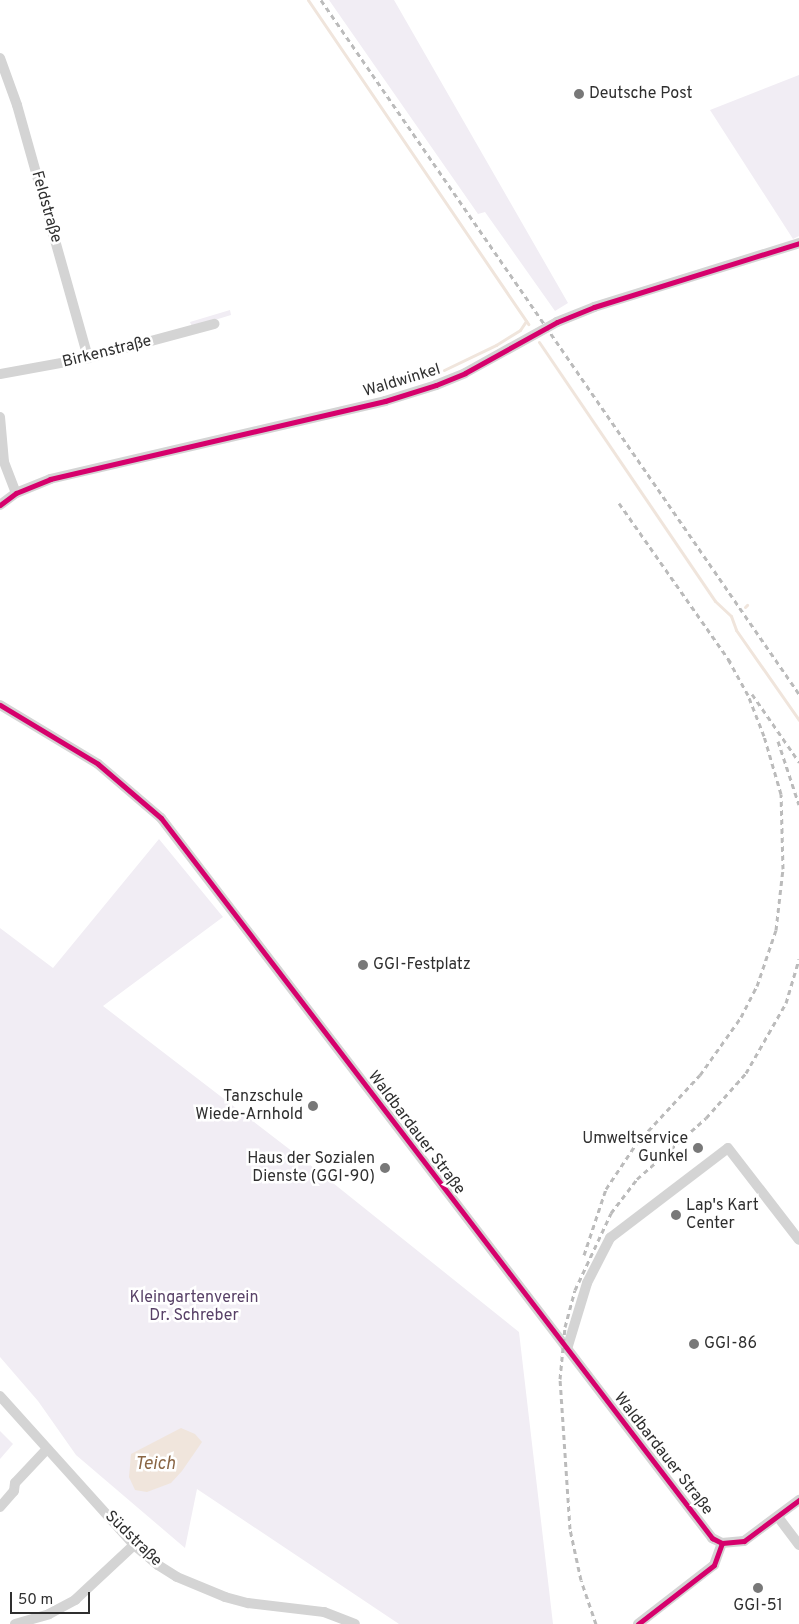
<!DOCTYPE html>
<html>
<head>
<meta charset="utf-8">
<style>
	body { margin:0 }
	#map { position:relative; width:799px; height:1624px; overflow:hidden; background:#fff; font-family:Overpass,sans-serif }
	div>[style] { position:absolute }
	.green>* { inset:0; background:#f1edf4 }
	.water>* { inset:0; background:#f0e5dc }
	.stream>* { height:3px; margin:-1.5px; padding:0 1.5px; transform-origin:1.5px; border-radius:1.5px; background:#f0e5dc }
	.minor>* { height:10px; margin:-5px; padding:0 5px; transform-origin:5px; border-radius:5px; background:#d4d4d4 }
	.rail>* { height:3px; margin-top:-1.5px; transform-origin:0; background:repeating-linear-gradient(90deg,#bbb 0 5px,transparent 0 9px) }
	.cycleway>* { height:5px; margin:-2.5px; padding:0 2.5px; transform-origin:2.5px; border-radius:2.5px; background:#d6006c }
	.dots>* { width:14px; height:14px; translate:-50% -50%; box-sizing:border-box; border:2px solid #fff; border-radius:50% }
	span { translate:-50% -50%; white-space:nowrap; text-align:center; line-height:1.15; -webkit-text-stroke:5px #fff; paint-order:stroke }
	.poi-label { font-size:16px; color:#2f2f2f }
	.left { translate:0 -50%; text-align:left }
	.right { translate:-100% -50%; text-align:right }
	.street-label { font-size:16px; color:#2f2f2f }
	.park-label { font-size:16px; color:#584167 }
	.water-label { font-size:18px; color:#8a6645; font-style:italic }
	.scale { position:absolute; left:10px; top:1592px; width:80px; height:22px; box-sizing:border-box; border:2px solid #2f2f2f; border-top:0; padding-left:6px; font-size:15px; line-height:18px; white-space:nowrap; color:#2f2f2f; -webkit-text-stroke:4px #fff; paint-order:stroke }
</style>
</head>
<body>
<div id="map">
	<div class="green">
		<i style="clip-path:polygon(329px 0,394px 0,568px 303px,555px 311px,485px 212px,478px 214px)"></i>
		<i style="clip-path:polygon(799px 75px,799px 236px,793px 239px,710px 110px)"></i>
		<i style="clip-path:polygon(230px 310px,231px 315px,192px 327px,190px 322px)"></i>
		<i style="clip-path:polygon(159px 839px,223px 917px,103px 1006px,323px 1175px,519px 1332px,553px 1624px,399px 1624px,197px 1489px,185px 1548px,76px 1455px,38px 1401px,0 1357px,0 928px,53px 968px)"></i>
		<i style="clip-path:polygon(0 1431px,13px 1444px,0 1459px)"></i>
	</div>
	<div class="water">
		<i style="clip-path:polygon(181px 1428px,195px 1434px,202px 1442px,182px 1471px,171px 1483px,147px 1492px,135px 1490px,129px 1477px,131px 1454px)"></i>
	</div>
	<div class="stream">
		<i style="left:308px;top:0;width:392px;rotate:55.8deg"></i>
		<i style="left:539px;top:342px;width:313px;rotate:55.8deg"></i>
		<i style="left:715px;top:601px;width:22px;rotate:43deg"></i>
		<i style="left:731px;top:616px;width:15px;rotate:70deg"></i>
		<i style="left:736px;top:630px;width:110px;rotate:55deg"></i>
		<i style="left:444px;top:370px;width:58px;rotate:-25.7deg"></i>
		<i style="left:496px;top:345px;width:28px;rotate:-32deg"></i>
		<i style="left:520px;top:330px;width:11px;rotate:-56deg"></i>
		<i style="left:745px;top:607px;width:3px;rotate:-45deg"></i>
	</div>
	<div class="minor">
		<i style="left:0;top:58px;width:50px;rotate:70.1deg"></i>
		<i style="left:17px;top:105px;width:263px;rotate:74.3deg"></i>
		<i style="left:0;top:374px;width:89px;rotate:-10.3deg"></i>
		<i style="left:88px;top:358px;width:131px;rotate:-15.1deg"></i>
		<i style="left:0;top:417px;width:45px;rotate:84.9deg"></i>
		<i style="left:4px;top:462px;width:33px;rotate:69deg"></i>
		<i style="left:0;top:505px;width:20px;rotate:-37deg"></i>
		<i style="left:16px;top:493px;width:37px;rotate:-22deg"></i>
		<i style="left:50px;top:479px;width:344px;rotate:-13.1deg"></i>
		<i style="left:385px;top:401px;width:53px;rotate:-17.4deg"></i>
		<i style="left:436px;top:385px;width:31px;rotate:-22deg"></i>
		<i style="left:465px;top:373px;width:105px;rotate:-29deg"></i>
		<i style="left:557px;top:322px;width:40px;rotate:-22deg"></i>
		<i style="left:594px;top:307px;width:215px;rotate:-17.3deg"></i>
		<i style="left:0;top:705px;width:114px;rotate:31deg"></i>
		<i style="left:98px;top:764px;width:83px;rotate:40.6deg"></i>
		<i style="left:161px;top:818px;width:907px;rotate:52.57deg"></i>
		<i style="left:712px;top:1538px;width:11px;rotate:27deg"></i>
		<i style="left:722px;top:1543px;width:22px;rotate:-5deg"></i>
		<i style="left:744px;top:1541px;width:69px;rotate:-36.7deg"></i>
		<i style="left:567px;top:1349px;width:69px;rotate:-73.1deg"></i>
		<i style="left:587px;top:1283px;width:51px;rotate:-62.9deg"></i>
		<i style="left:610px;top:1238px;width:148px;rotate:-37.3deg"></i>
		<i style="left:728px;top:1148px;width:116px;rotate:52.3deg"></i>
		<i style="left:0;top:1396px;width:200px;rotate:48deg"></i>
		<i style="left:134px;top:1545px;width:31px;rotate:40deg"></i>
		<i style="left:158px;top:1565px;width:22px;rotate:32deg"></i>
		<i style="left:177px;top:1577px;width:52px;rotate:22.6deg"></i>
		<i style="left:225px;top:1597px;width:24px;rotate:15deg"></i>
		<i style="left:248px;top:1603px;width:77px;rotate:6.8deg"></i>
		<i style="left:324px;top:1612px;width:33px;rotate:21deg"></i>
		<i style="left:0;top:1507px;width:21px;rotate:-49deg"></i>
		<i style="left:14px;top:1491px;width:8px;rotate:-83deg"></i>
		<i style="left:15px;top:1483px;width:47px;rotate:-46.7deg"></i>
		<i style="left:778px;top:1517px;width:35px;rotate:53deg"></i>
		<i style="left:15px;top:1624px;width:35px;rotate:-16deg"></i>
		<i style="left:49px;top:1614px;width:30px;rotate:-28deg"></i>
		<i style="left:75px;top:1600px;width:81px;rotate:-43deg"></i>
		<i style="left:638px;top:1624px;width:96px;rotate:-37.8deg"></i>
		<i style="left:714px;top:1565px;width:23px;rotate:-70deg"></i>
	</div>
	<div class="rail">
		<i style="left:321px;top:0;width:843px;rotate:55.44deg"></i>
		<i style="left:619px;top:503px;width:195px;rotate:55deg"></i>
		<i style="left:752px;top:694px;width:83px;rotate:55.3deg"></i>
		<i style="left:778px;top:741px;width:67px;rotate:71.8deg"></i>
		<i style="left:584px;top:1255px;width:70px;rotate:-71.6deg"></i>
		<i style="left:606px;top:1189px;width:54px;rotate:-56.3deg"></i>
		<i style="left:636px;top:1144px;width:94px;rotate:-47.2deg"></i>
		<i style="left:700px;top:1075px;width:71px;rotate:-54.7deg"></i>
		<i style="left:741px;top:1017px;width:35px;rotate:-63deg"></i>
		<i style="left:757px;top:986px;width:59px;rotate:-71.3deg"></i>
		<i style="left:776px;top:930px;width:61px;rotate:-83.5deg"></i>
		<i style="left:783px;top:869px;width:75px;rotate:-91.5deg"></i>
		<i style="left:781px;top:794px;width:60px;rotate:-106.3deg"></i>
		<i style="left:764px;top:736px;width:44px;rotate:-111.3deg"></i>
		<i style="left:748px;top:695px;width:43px;rotate:-118.9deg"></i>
		<i style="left:596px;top:1624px;width:46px;rotate:-108.8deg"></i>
		<i style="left:581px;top:1580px;width:52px;rotate:-102.2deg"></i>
		<i style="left:570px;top:1529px;width:150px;rotate:-93.8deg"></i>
		<i style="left:560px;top:1379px;width:52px;rotate:-84.5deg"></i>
		<i style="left:565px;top:1327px;width:38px;rotate:-75deg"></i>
		<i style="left:575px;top:1290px;width:85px;rotate:-64.9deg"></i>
		<i style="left:611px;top:1213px;width:43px;rotate:-52.6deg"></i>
		<i style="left:637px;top:1179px;width:92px;rotate:-41.5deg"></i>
		<i style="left:706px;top:1118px;width:60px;rotate:-48.4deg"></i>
		<i style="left:746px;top:1073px;width:81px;rotate:-60.3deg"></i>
		<i style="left:786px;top:1003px;width:46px;rotate:-73.5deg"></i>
	</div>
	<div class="cycleway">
		<i style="left:0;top:505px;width:20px;rotate:-37deg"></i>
		<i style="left:16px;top:493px;width:37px;rotate:-22deg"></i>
		<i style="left:50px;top:479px;width:344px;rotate:-13.1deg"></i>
		<i style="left:385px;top:401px;width:53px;rotate:-17.4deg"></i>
		<i style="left:436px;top:385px;width:31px;rotate:-22deg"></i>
		<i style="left:465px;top:373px;width:105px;rotate:-29deg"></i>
		<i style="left:557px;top:322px;width:40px;rotate:-22deg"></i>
		<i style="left:594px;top:307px;width:215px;rotate:-17.3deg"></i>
		<i style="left:0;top:705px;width:114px;rotate:31deg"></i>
		<i style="left:98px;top:764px;width:83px;rotate:40.6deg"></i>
		<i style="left:161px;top:818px;width:907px;rotate:52.57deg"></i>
		<i style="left:712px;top:1538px;width:11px;rotate:27deg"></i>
		<i style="left:722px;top:1543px;width:22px;rotate:-5deg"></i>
		<i style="left:744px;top:1541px;width:69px;rotate:-36.7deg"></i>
		<i style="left:638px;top:1624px;width:96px;rotate:-37.8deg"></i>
		<i style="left:714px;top:1565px;width:23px;rotate:-70deg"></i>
	</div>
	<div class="dots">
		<i style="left:579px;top:94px;background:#787878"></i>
		<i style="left:363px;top:965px;background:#787878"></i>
		<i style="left:313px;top:1106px;background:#787878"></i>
		<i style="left:698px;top:1148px;background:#787878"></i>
		<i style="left:385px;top:1168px;background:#787878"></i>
		<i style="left:676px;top:1215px;background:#787878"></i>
		<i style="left:694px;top:1344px;background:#787878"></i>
		<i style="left:758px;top:1588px;background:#787878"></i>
	</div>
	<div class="poi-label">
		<span class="left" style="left:589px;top:94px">Deutsche Post</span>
		<span class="left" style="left:373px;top:965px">GGI-Festplatz</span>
		<span class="right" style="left:303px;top:1106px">Tanzschule<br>Wiede-Arnhold</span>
		<span class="right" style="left:688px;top:1148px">Umweltservice<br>Gunkel</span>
		<span class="right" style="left:375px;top:1168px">Haus der Sozialen<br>Dienste (GGI-90)</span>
		<span class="left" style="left:686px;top:1215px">Lap's Kart<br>Center</span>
		<span class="left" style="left:704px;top:1344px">GGI-86</span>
		<span style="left:758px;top:1606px">GGI-51</span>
	</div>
	<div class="street-label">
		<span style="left:46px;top:207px;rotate:74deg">Feldstraße</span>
		<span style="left:107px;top:352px;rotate:-14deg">Birkenstraße</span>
		<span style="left:402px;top:381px;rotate:-17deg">Waldwinkel</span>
		<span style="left:416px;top:1133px;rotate:53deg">Waldbardauer Straße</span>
		<span style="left:663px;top:1454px;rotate:52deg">Waldbardauer Straße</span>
		<span style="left:133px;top:1539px;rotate:44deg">Südstraße</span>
	</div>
	<div class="park-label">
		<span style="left:194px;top:1307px">Kleingartenverein<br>Dr. Schreber</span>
	</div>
	<div class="water-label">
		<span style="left:155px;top:1465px">Teich</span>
	</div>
	<div class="scale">50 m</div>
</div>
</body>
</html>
